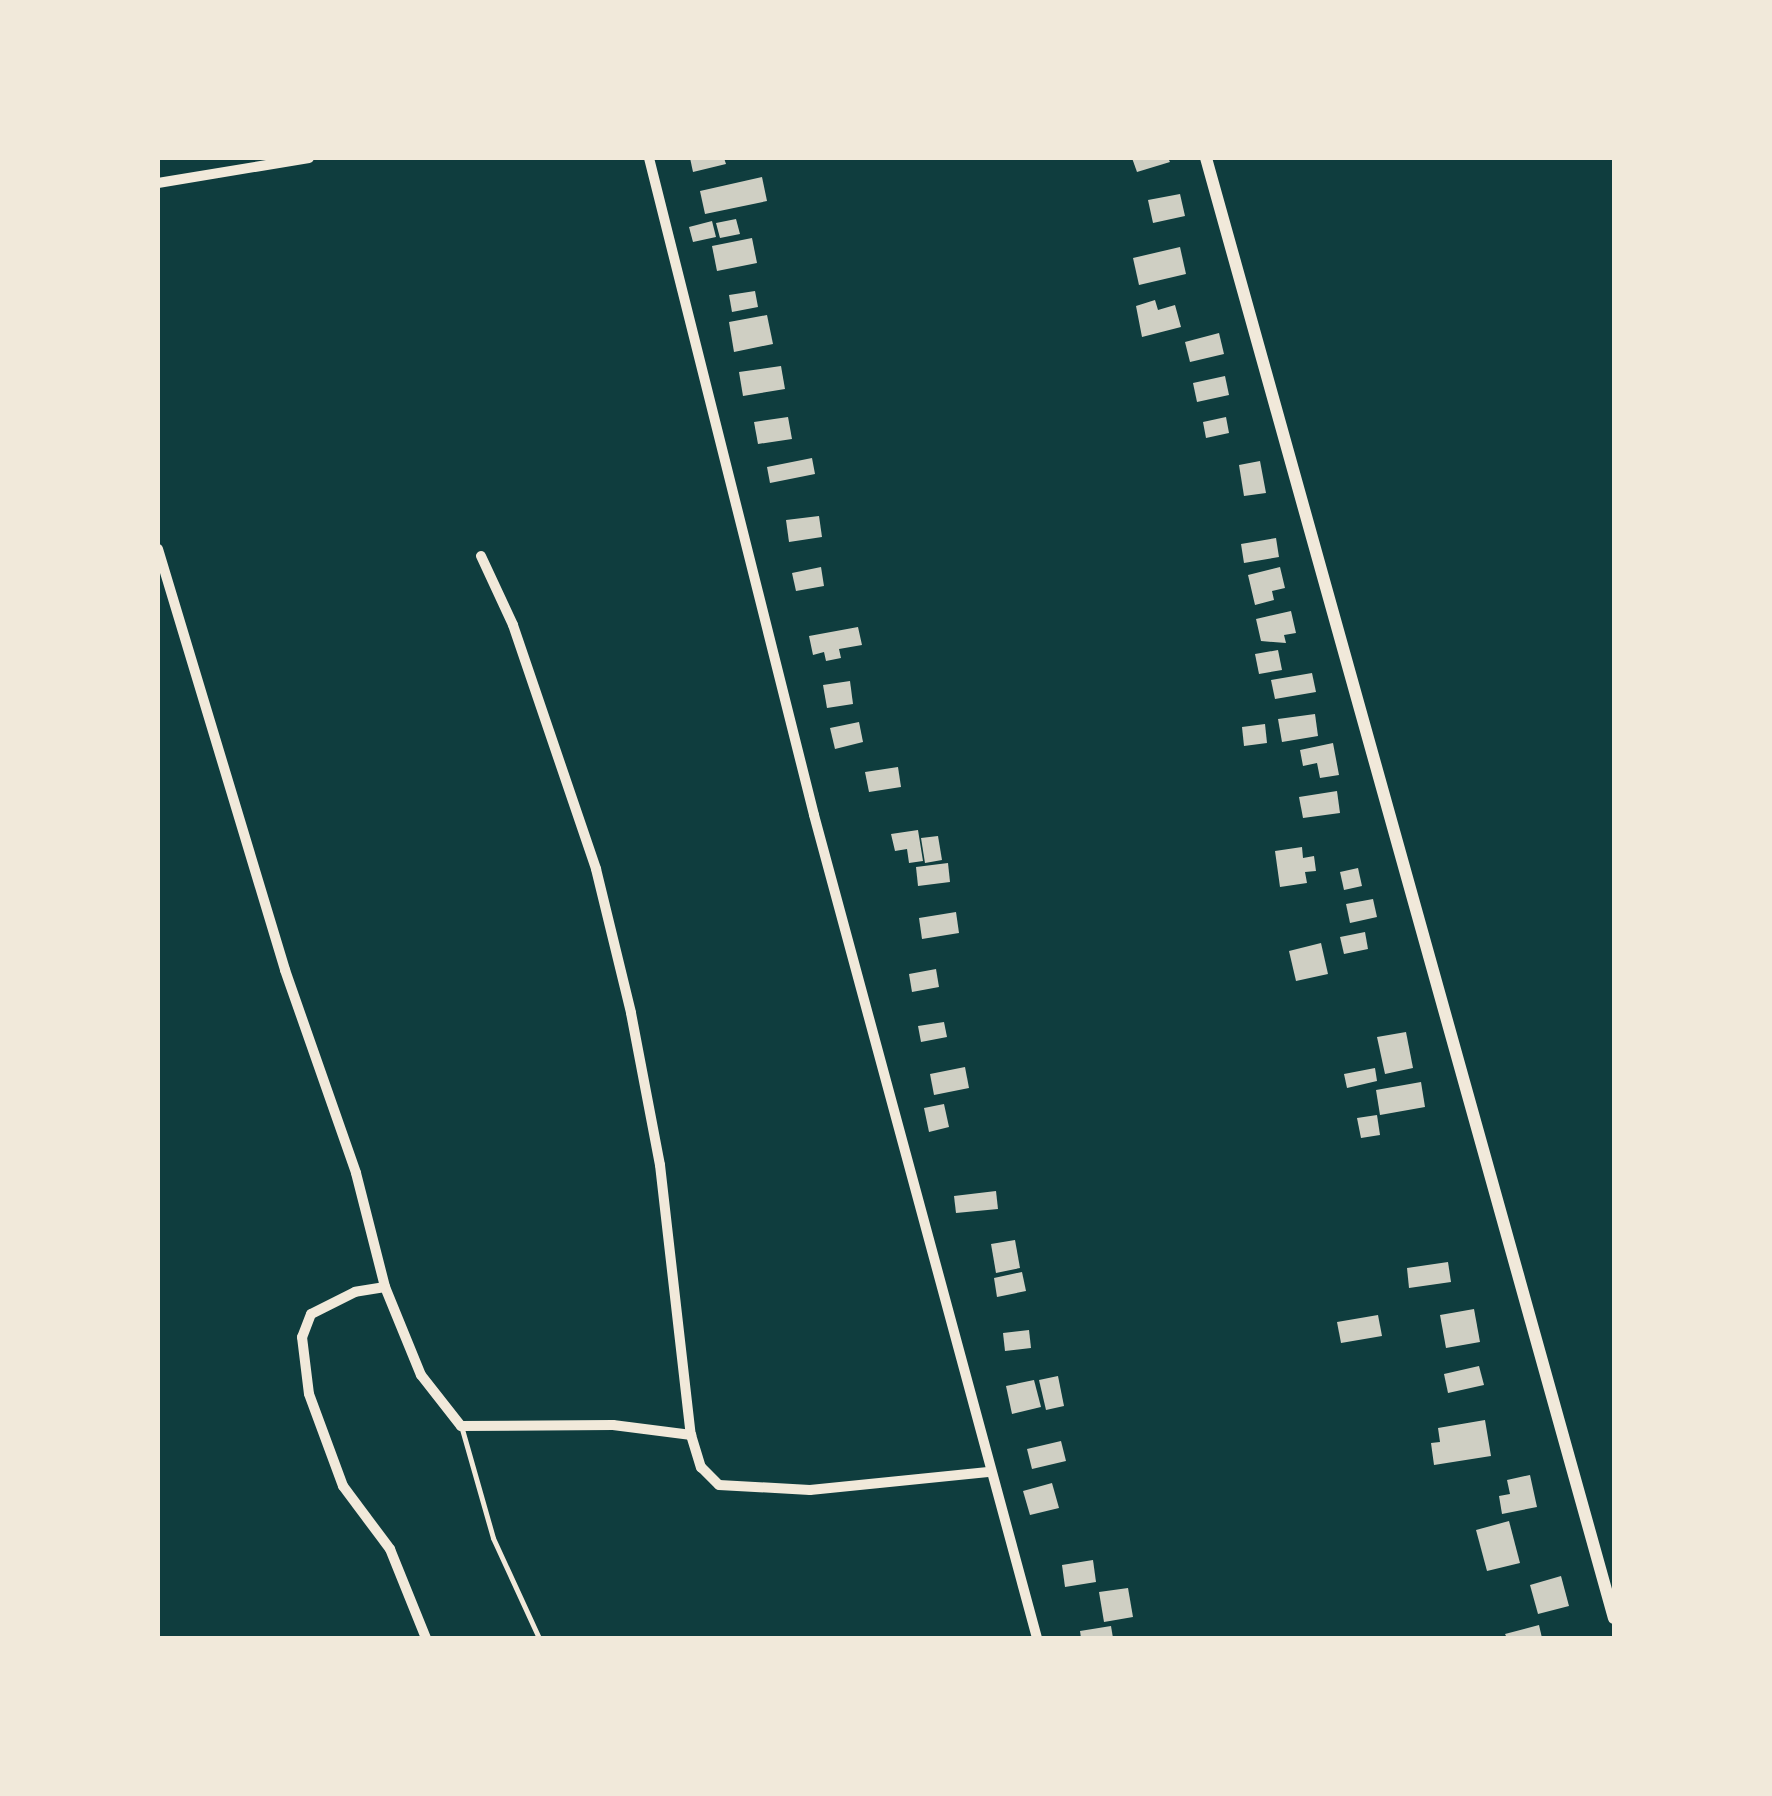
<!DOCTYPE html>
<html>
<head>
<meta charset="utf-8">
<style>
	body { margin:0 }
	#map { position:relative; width:1772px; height:1796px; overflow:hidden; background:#0f3d3e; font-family:Roboto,sans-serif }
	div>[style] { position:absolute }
	.building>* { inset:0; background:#cfcfc3 }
	.service>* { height:5px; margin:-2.5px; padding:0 2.5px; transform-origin:2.5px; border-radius:2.5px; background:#f1e9da }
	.minor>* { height:10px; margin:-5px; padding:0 5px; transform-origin:5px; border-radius:5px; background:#f1e9da }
	.tertiary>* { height:12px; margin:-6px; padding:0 6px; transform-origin:6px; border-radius:6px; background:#f1e9da }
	span { translate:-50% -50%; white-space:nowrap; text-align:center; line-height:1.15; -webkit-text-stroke:9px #f1e9da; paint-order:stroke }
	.frame { position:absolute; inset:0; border:160px solid #f1e9da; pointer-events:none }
</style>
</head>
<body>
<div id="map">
	<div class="building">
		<i style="clip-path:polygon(690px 158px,724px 158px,726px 164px,693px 172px)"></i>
		<i style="clip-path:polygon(1132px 158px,1168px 158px,1170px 162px,1137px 172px)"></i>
		<i style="clip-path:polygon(762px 177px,767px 201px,705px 214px,700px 191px)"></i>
		<i style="clip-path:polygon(1180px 194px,1185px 216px,1153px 223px,1148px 200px)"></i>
		<i style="clip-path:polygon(736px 219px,740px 234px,720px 238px,716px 223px)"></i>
		<i style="clip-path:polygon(712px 221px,716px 237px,693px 242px,689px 227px)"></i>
		<i style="clip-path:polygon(752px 238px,757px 263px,717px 271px,712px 246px)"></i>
		<i style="clip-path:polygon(1180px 247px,1186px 274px,1139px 285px,1133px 258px)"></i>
		<i style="clip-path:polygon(755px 291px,758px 307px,732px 312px,729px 295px)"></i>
		<i style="clip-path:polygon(1155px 300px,1158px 310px,1175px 305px,1181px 327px,1142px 337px,1136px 306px)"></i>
		<i style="clip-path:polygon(767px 315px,773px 344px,734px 352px,729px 322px)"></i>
		<i style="clip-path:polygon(1219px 333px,1224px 354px,1190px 362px,1185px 342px)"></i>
		<i style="clip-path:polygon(781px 366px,785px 389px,743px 396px,739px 372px)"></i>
		<i style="clip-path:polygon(1225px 376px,1229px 395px,1197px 402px,1193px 383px)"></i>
		<i style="clip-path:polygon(788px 417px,792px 439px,758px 444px,754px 422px)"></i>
		<i style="clip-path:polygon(1226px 417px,1229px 433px,1206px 438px,1203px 422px)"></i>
		<i style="clip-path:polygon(812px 458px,815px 474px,770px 483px,767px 467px)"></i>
		<i style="clip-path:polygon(1260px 461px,1266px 493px,1244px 496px,1239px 465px)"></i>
		<i style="clip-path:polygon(819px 516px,822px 537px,789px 542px,786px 520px)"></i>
		<i style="clip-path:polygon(1276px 538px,1279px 557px,1244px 563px,1241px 544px)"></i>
		<i style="clip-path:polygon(821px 567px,824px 586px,796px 591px,792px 573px)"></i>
		<i style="clip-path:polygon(1280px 567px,1285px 588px,1272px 591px,1274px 600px,1255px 605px,1248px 575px)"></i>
		<i style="clip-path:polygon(1291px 611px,1296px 633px,1284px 635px,1286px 643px,1261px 641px,1256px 619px)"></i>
		<i style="clip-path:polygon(858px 627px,862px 645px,839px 649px,841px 658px,826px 661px,824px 652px,813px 655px,809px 636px)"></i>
		<i style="clip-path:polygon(1278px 650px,1282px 670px,1259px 674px,1255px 654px)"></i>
		<i style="clip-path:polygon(1312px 673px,1316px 692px,1275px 699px,1271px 680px)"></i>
		<i style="clip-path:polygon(850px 681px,853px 704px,827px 708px,823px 685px)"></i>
		<i style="clip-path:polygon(1315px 714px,1318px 736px,1282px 742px,1278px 719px)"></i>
		<i style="clip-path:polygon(859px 722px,863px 742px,835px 749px,830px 728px)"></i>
		<i style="clip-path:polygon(1265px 724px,1267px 743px,1244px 746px,1242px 727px)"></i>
		<i style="clip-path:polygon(1333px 743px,1339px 775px,1320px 778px,1317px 763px,1303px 766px,1300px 750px)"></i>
		<i style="clip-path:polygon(898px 767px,901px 787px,869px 792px,865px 772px)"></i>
		<i style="clip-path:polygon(1337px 791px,1340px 813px,1303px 818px,1299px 797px)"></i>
		<i style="clip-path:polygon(918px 830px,923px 861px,909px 863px,907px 849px,895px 851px,891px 834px)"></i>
		<i style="clip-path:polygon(938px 836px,942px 860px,925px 863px,921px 838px)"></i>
		<i style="clip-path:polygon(1302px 847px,1303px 858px,1314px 856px,1316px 871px,1305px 872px,1307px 883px,1280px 887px,1275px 851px)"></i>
		<i style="clip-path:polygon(948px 863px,950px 882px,918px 886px,916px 867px)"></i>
		<i style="clip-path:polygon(1358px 868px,1362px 886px,1344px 890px,1340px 872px)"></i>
		<i style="clip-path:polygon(1373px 899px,1377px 917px,1350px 923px,1346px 904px)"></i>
		<i style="clip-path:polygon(956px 912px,959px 933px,922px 939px,919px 918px)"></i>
		<i style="clip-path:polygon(1365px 932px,1368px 949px,1344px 954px,1340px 937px)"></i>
		<i style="clip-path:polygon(1321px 943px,1328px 974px,1296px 981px,1289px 951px)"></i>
		<i style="clip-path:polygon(936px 969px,939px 987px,912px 992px,909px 974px)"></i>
		<i style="clip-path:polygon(944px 1022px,947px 1037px,921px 1042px,918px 1026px)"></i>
		<i style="clip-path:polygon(1406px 1032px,1413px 1068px,1385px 1074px,1377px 1037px)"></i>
		<i style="clip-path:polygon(965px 1067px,969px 1088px,934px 1095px,930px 1074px)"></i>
		<i style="clip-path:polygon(1375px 1068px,1377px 1081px,1347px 1088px,1344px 1074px)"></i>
		<i style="clip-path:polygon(1421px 1082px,1425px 1107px,1380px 1115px,1376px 1090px)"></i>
		<i style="clip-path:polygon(944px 1104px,949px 1127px,929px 1132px,924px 1108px)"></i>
		<i style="clip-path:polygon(1377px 1115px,1380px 1135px,1361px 1138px,1357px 1118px)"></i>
		<i style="clip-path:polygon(996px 1191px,998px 1209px,956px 1213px,954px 1196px)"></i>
		<i style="clip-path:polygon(1015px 1240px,1020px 1268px,996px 1273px,991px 1244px)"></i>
		<i style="clip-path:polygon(1448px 1262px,1451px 1282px,1409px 1288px,1407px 1268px)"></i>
		<i style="clip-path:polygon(1022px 1272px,1026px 1291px,997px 1297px,994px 1278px)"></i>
		<i style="clip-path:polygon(1474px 1309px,1480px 1342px,1446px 1348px,1440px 1315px)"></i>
		<i style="clip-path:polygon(1378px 1315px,1382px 1336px,1341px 1343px,1337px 1322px)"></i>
		<i style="clip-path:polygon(1029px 1330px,1031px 1348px,1005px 1351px,1003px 1333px)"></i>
		<i style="clip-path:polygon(1479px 1366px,1484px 1385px,1448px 1393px,1444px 1374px)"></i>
		<i style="clip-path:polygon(1058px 1376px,1064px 1406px,1046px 1410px,1039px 1380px)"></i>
		<i style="clip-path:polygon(1034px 1380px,1041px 1407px,1012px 1414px,1006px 1386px)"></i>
		<i style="clip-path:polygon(1485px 1420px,1491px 1456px,1434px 1465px,1431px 1443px,1440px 1442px,1438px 1428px)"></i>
		<i style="clip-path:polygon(1061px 1441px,1066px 1461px,1032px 1469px,1027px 1449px)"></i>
		<i style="clip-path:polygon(1530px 1475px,1537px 1507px,1502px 1514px,1499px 1496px,1510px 1494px,1507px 1480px)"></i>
		<i style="clip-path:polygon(1052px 1483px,1059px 1508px,1030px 1515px,1023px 1491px)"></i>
		<i style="clip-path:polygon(1509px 1521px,1520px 1563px,1487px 1571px,1476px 1530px)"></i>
		<i style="clip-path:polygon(1093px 1560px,1096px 1582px,1065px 1587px,1062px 1565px)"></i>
		<i style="clip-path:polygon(1561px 1576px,1569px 1606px,1538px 1614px,1530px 1585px)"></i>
		<i style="clip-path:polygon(1128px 1588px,1133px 1617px,1104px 1622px,1099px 1592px)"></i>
		<i style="clip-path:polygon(1539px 1625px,1542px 1638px,1507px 1638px,1505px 1634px)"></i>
		<i style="clip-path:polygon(1111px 1626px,1113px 1638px,1081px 1638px,1080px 1631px)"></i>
	</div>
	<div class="service">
		<i style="left:462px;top:1429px;width:113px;rotate:74.1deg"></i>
		<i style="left:493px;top:1538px;width:110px;rotate:65.3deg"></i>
	</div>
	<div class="minor">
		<i style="left:649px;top:158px;width:677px;rotate:75.9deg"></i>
		<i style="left:814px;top:815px;width:853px;rotate:74.84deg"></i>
		<i style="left:158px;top:183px;width:153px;rotate:-9.4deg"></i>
		<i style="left:158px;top:549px;width:440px;rotate:73.2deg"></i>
		<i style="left:285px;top:970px;width:215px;rotate:70.7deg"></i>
		<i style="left:356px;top:1173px;width:118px;rotate:75.7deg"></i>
		<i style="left:385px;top:1287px;width:30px;rotate:171deg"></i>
		<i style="left:355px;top:1292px;width:49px;rotate:153.4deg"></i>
		<i style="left:311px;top:1314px;width:25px;rotate:111deg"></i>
		<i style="left:302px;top:1337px;width:57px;rotate:83deg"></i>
		<i style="left:309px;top:1394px;width:98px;rotate:69.7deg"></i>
		<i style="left:343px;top:1486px;width:79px;rotate:53.3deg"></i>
		<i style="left:390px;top:1549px;width:96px;rotate:68deg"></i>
		<i style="left:481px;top:556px;width:76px;rotate:65.1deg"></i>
		<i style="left:513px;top:625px;width:258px;rotate:71.2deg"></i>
		<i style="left:596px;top:869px;width:148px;rotate:76.3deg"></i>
		<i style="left:631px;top:1013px;width:155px;rotate:79.2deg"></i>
		<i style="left:660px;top:1165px;width:272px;rotate:83.5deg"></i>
		<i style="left:691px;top:1435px;width:34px;rotate:73deg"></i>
		<i style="left:701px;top:1467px;width:25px;rotate:45deg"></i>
		<i style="left:719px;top:1485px;width:91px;rotate:3.1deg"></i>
		<i style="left:810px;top:1490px;width:179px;rotate:-5.8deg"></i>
		<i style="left:385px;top:1287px;width:95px;rotate:67.8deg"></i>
		<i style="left:421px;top:1375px;width:65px;rotate:51.9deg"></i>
		<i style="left:461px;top:1426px;width:152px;rotate:-0.4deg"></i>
		<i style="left:613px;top:1425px;width:79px;rotate:7.3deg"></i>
	</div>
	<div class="tertiary">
		<i style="left:1206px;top:158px;width:1516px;rotate:74.39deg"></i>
	</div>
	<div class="frame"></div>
</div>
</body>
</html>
